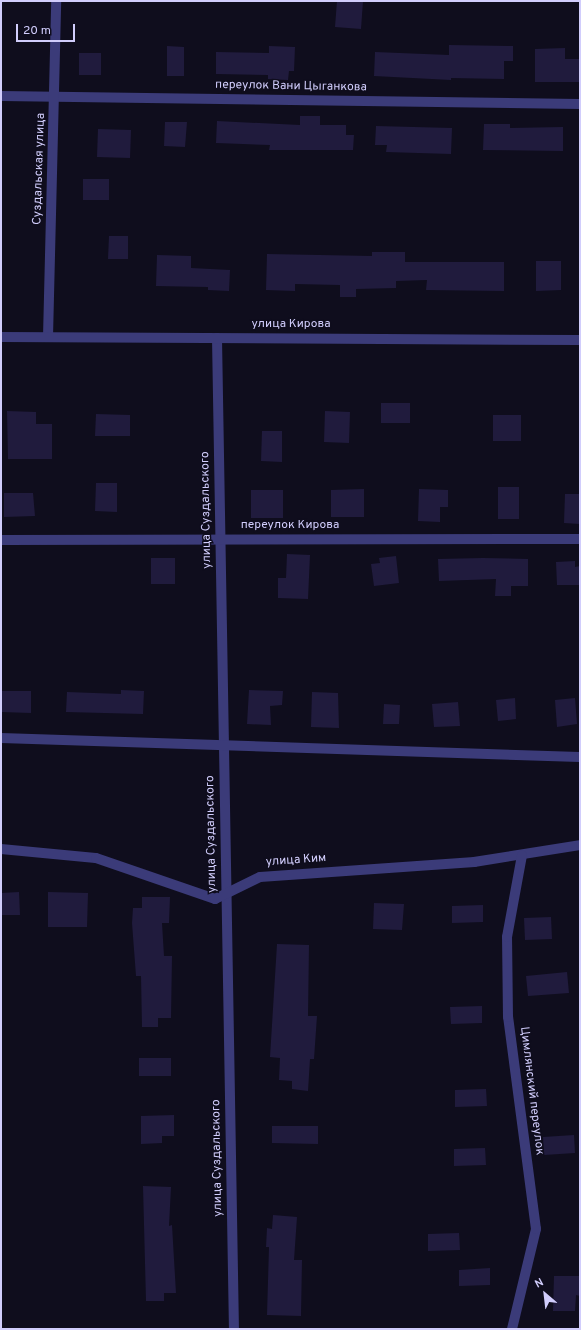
<!DOCTYPE html>
<html>
<head>
<meta charset="utf-8">
<style>
	body { margin:0 }
	#map { position:relative; width:581px; height:1330px; overflow:hidden; background:#0f0d1d; font-family:Overpass,sans-serif }
	div>[style] { position:absolute }
	.building>* { inset:0; background:#201b3d }
	.minor>* { height:10px; margin:-5px; padding:0 5px; transform-origin:5px; border-radius:5px; background:#3b3b79 }
	.tertiary>* { height:10px; margin:-5px; padding:0 5px; transform-origin:5px; border-radius:5px; background:#3b3b79 }
	span { translate:-50% -50%; white-space:nowrap; text-align:center; line-height:1.15; -webkit-text-stroke:3px #0f0d1d; paint-order:stroke }
	.street-label { font-size:12px; color:#d1cdfc }
	.frame { position:absolute; inset:0; border:2px solid #d1cdfc; pointer-events:none }
	.north { position:absolute; left:525px; top:1274px; width:40px; height:40px; -webkit-text-stroke:3px #0f0d1d; paint-order:stroke; rotate:332deg; font-size:11px; font-weight:700; line-height:16px; text-align:center; color:#d1cdfc }
	.north::after { content:''; display:block; margin:auto; width:14px; height:18px; background:#d1cdfc; clip-path:polygon(50% 0,100% 100%,50% 72%,0 100%) }
	.scale { position:absolute; left:16px; top:24px; width:59px; height:18px; box-sizing:border-box; border:2px solid #d1cdfc; border-top:0; padding-left:5px; font-size:12px; line-height:14px; white-space:nowrap; color:#d1cdfc; -webkit-text-stroke:3px #0f0d1d; paint-order:stroke }
</style>
</head>
<body>
<div id="map">
	<div class="building">
		<i style="clip-path:polygon(337px 1px,363px 1px,361px 29px,335px 27px)"></i>
		<i style="clip-path:polygon(449px 45px,513px 46px,513px 61px,504px 61px,504px 79px,451px 78px,451px 80px,374px 76px,375px 52px,449px 55px)"></i>
		<i style="clip-path:polygon(167px 46px,184px 47px,184px 76px,167px 76px)"></i>
		<i style="clip-path:polygon(269px 46px,295px 47px,294px 71px,289px 71px,288px 80px,268px 79px,268px 75px,216px 74px,216px 52px,269px 53px)"></i>
		<i style="clip-path:polygon(565px 48px,565px 59px,580px 59px,580px 82px,535px 82px,535px 49px)"></i>
		<i style="clip-path:polygon(79px 53px,101px 53px,101px 75px,79px 75px)"></i>
		<i style="clip-path:polygon(300px 116px,320px 116px,320px 125px,346px 125px,346px 135px,354px 135px,353px 150px,269px 150px,270px 145px,216px 143px,217px 121px,300px 125px)"></i>
		<i style="clip-path:polygon(165px 122px,187px 122px,185px 147px,164px 146px)"></i>
		<i style="clip-path:polygon(484px 124px,510px 124px,510px 128px,563px 127px,563px 151px,483px 150px)"></i>
		<i style="clip-path:polygon(376px 126px,452px 128px,451px 154px,386px 152px,387px 145px,375px 145px)"></i>
		<i style="clip-path:polygon(98px 129px,131px 130px,130px 158px,97px 157px)"></i>
		<i style="clip-path:polygon(83px 179px,109px 179px,109px 200px,83px 200px)"></i>
		<i style="clip-path:polygon(109px 236px,128px 236px,128px 259px,108px 259px)"></i>
		<i style="clip-path:polygon(372px 252px,405px 252px,405px 262px,504px 262px,504px 291px,426px 290px,427px 280px,396px 281px,396px 288px,356px 289px,356px 297px,340px 297px,340px 285px,295px 284px,295px 291px,266px 290px,267px 254px,372px 256px)"></i>
		<i style="clip-path:polygon(157px 255px,191px 256px,191px 268px,230px 270px,229px 291px,208px 290px,208px 287px,156px 286px)"></i>
		<i style="clip-path:polygon(536px 261px,561px 261px,561px 290px,536px 291px)"></i>
		<i style="clip-path:polygon(381px 403px,410px 403px,410px 423px,381px 423px)"></i>
		<i style="clip-path:polygon(7px 411px,36px 412px,36px 424px,52px 424px,52px 459px,8px 459px)"></i>
		<i style="clip-path:polygon(325px 411px,350px 412px,349px 443px,324px 442px)"></i>
		<i style="clip-path:polygon(96px 414px,130px 415px,130px 436px,95px 436px)"></i>
		<i style="clip-path:polygon(493px 415px,521px 415px,521px 441px,493px 441px)"></i>
		<i style="clip-path:polygon(262px 431px,282px 431px,282px 462px,261px 461px)"></i>
		<i style="clip-path:polygon(96px 483px,117px 483px,117px 512px,95px 511px)"></i>
		<i style="clip-path:polygon(498px 487px,519px 487px,519px 519px,498px 519px)"></i>
		<i style="clip-path:polygon(364px 489px,364px 517px,331px 517px,331px 490px)"></i>
		<i style="clip-path:polygon(419px 489px,448px 490px,448px 507px,440px 507px,440px 522px,418px 521px)"></i>
		<i style="clip-path:polygon(251px 490px,283px 490px,283px 518px,251px 518px)"></i>
		<i style="clip-path:polygon(4px 493px,33px 493px,35px 516px,4px 517px)"></i>
		<i style="clip-path:polygon(565px 494px,580px 494px,580px 524px,564px 523px)"></i>
		<i style="clip-path:polygon(287px 554px,310px 555px,308px 599px,278px 598px,278px 578px,286px 578px)"></i>
		<i style="clip-path:polygon(396px 556px,399px 583px,374px 586px,371px 564px,380px 563px,379px 558px)"></i>
		<i style="clip-path:polygon(151px 558px,175px 558px,175px 584px,151px 584px)"></i>
		<i style="clip-path:polygon(483px 558px,528px 559px,528px 586px,511px 586px,511px 596px,495px 596px,496px 579px,439px 581px,438px 559px)"></i>
		<i style="clip-path:polygon(575px 561px,575px 567px,580px 566px,580px 585px,557px 585px,556px 562px)"></i>
		<i style="clip-path:polygon(121px 690px,144px 691px,143px 714px,66px 712px,67px 692px,121px 694px)"></i>
		<i style="clip-path:polygon(249px 690px,283px 691px,282px 705px,270px 706px,271px 725px,247px 724px)"></i>
		<i style="clip-path:polygon(2px 691px,31px 691px,31px 713px,1px 712px)"></i>
		<i style="clip-path:polygon(312px 692px,338px 693px,339px 728px,311px 727px)"></i>
		<i style="clip-path:polygon(515px 698px,516px 719px,498px 721px,496px 700px)"></i>
		<i style="clip-path:polygon(575px 698px,577px 724px,557px 727px,555px 700px)"></i>
		<i style="clip-path:polygon(458px 702px,460px 726px,434px 727px,432px 704px)"></i>
		<i style="clip-path:polygon(384px 704px,400px 705px,399px 724px,383px 724px)"></i>
		<i style="clip-path:polygon(19px 892px,20px 915px,1px 915px,1px 893px)"></i>
		<i style="clip-path:polygon(48px 892px,88px 893px,87px 927px,48px 927px)"></i>
		<i style="clip-path:polygon(142px 897px,170px 897px,169px 923px,162px 923px,164px 956px,172px 956px,171px 1018px,158px 1018px,158px 1027px,142px 1027px,141px 976px,136px 976px,132px 923px,133px 908px,142px 908px)"></i>
		<i style="clip-path:polygon(374px 903px,404px 904px,402px 930px,373px 929px)"></i>
		<i style="clip-path:polygon(483px 905px,483px 922px,452px 923px,452px 906px)"></i>
		<i style="clip-path:polygon(551px 917px,552px 939px,525px 940px,524px 918px)"></i>
		<i style="clip-path:polygon(277px 944px,309px 945px,308px 1016px,317px 1016px,314px 1059px,310px 1059px,308px 1091px,292px 1089px,292px 1081px,279px 1080px,280px 1058px,270px 1057px)"></i>
		<i style="clip-path:polygon(567px 972px,569px 993px,528px 996px,526px 976px)"></i>
		<i style="clip-path:polygon(482px 1006px,482px 1023px,451px 1024px,450px 1007px)"></i>
		<i style="clip-path:polygon(139px 1058px,171px 1058px,171px 1076px,139px 1076px)"></i>
		<i style="clip-path:polygon(486px 1089px,487px 1106px,455px 1107px,455px 1090px)"></i>
		<i style="clip-path:polygon(174px 1115px,174px 1136px,162px 1136px,162px 1143px,141px 1144px,141px 1116px)"></i>
		<i style="clip-path:polygon(272px 1126px,318px 1126px,318px 1144px,272px 1143px)"></i>
		<i style="clip-path:polygon(574px 1135px,575px 1153px,544px 1155px,543px 1137px)"></i>
		<i style="clip-path:polygon(485px 1148px,486px 1165px,454px 1166px,454px 1149px)"></i>
		<i style="clip-path:polygon(143px 1186px,171px 1187px,169px 1226px,172px 1225px,176px 1293px,164px 1293px,164px 1301px,146px 1301px)"></i>
		<i style="clip-path:polygon(273px 1215px,297px 1217px,294px 1260px,302px 1260px,301px 1316px,267px 1315px,269px 1247px,266px 1247px,267px 1228px,272px 1229px)"></i>
		<i style="clip-path:polygon(459px 1233px,460px 1250px,428px 1251px,428px 1234px)"></i>
		<i style="clip-path:polygon(490px 1268px,490px 1285px,459px 1286px,459px 1270px)"></i>
		<i style="clip-path:polygon(554px 1276px,580px 1276px,580px 1296px,576px 1295px,575px 1311px,553px 1311px)"></i>
	</div>
	<div class="minor">
		<i style="left:1px;top:96px;width:579px;rotate:0.79deg"></i>
		<i style="left:48px;top:337px;width:336px;rotate:-88.6deg"></i>
		<i style="left:217px;top:338px;width:991px;rotate:89.02deg"></i>
		<i style="left:1px;top:540px;width:579px;rotate:-0.1deg"></i>
		<i style="left:1px;top:738px;width:579px;rotate:1.88deg"></i>
		<i style="left:1px;top:849px;width:95px;rotate:5.4deg"></i>
		<i style="left:96px;top:858px;width:126px;rotate:19deg"></i>
		<i style="left:215px;top:899px;width:50px;rotate:-26.1deg"></i>
		<i style="left:260px;top:877px;width:215px;rotate:-4deg"></i>
		<i style="left:474px;top:862px;width:107px;rotate:-9.1deg"></i>
		<i style="left:512px;top:1329px;width:103px;rotate:-76.5deg"></i>
		<i style="left:536px;top:1229px;width:214px;rotate:-97.5deg"></i>
		<i style="left:508px;top:1017px;width:80px;rotate:-90.7deg"></i>
		<i style="left:507px;top:937px;width:83px;rotate:-79.6deg"></i>
	</div>
	<div class="tertiary">
		<i style="left:1px;top:337px;width:579px;rotate:0.3deg"></i>
	</div>
	<div class="street-label">
		<span style="left:291px;top:87px;rotate:1deg">переулок Вани Цыганкова</span>
		<span style="left:40px;top:169px;rotate:-88deg">Суздальская улица</span>
		<span style="left:291px;top:325px">улица Кирова</span>
		<span style="left:207px;top:510px;rotate:-91deg">улица Суздальского</span>
		<span style="left:290px;top:526px">переулок Кирова</span>
		<span style="left:212px;top:834px;rotate:-91deg">улица Суздальского</span>
		<span style="left:296px;top:861px;rotate:-4deg">улица Ким</span>
		<span style="left:531px;top:1091px;rotate:83deg">Цимлянский переулок</span>
		<span style="left:218px;top:1158px;rotate:-91deg">улица Суздальского</span>
	</div>
	<div class="frame"></div>
	<div class="north">N</div>
	<div class="scale">20 m</div>
</div>
</body>
</html>
